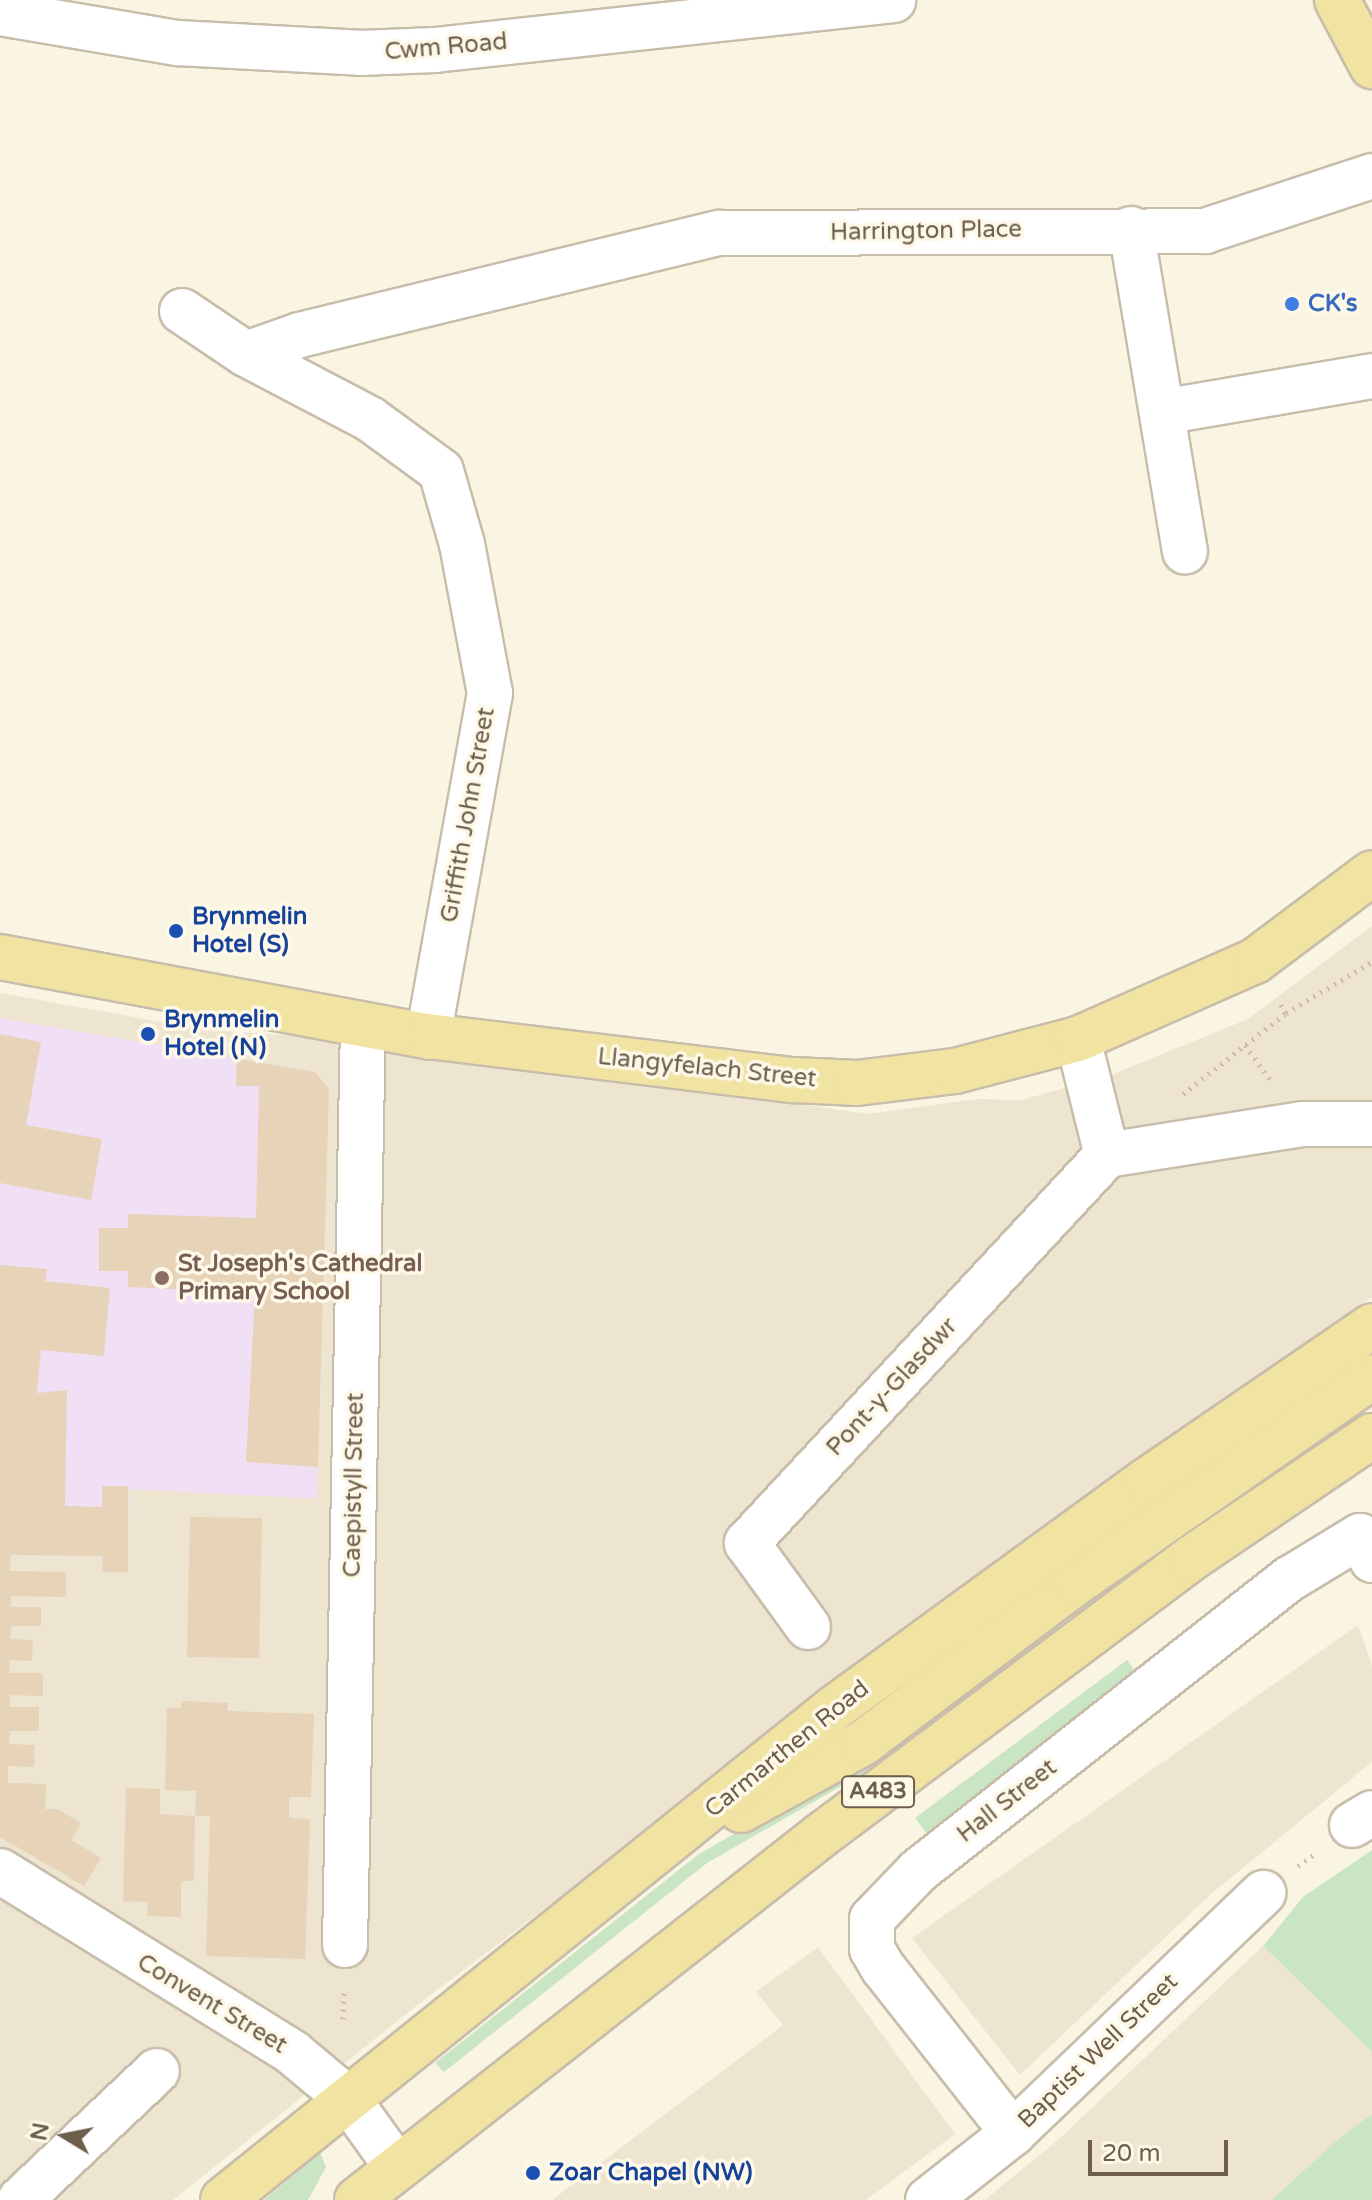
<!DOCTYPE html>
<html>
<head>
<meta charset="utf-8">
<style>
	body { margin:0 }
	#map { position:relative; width:1372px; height:2200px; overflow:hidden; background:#f9f5e2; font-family:"Varela Round",sans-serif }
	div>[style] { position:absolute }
	.residential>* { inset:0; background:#ede5d0 }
	.education>* { inset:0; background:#f1dff5 }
	.green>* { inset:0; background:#cae5c3 }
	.building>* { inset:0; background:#e6d3b8 }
	.path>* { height:5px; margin-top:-2.5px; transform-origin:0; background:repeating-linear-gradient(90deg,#d0bca1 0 2px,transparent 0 8px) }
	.roads { filter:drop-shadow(2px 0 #c8bdab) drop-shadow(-2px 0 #c8bdab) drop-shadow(0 2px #c8bdab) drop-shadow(0 -2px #c8bdab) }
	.minor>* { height:44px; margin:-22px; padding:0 22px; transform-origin:22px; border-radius:22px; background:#fff }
	.major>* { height:44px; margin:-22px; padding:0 22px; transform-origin:22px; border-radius:22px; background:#f1e3a1 }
	.dots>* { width:22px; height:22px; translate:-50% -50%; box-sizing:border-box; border:4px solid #fdf8e8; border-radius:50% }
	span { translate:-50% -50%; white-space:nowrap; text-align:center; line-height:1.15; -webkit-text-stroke:7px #fdf8e8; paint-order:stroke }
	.shield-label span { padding:2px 6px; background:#fdf8e8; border:2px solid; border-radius:6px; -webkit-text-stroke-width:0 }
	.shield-label { font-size:22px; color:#6e5e4c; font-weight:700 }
	.street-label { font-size:24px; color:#6e5e4c }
	.shop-label { font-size:24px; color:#366cbe; font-weight:700 }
	.left { translate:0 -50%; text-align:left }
	.transit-label { font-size:24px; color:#164399; font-weight:700 }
	.education-label { font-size:24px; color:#785e54; font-weight:700 }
	.north { position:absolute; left:24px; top:2096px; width:80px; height:80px; -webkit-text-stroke:6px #fdf8e8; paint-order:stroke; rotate:280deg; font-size:22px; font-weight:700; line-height:32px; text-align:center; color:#6e5e4c }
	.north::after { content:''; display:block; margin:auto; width:28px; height:36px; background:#6e5e4c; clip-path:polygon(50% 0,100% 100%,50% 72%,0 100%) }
	.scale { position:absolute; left:1088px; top:2140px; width:140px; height:36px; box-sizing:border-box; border:4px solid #6e5e4c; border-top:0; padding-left:10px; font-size:24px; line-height:28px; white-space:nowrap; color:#6e5e4c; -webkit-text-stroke:6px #fdf8e8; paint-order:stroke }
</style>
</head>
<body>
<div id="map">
	<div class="residential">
		<i style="clip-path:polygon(1372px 926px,1372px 1297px,1124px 1472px,416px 2006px,173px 2200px,0 2200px,0 993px,206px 1030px,316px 1037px,869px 1114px,977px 1099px,1022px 1100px,1113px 1074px,1248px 1019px)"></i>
		<i style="clip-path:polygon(1358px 1625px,1372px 1666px,1372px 1762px,1210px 1895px,1020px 2075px,912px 1938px)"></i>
		<i style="clip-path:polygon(1263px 1946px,1372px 2052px,1372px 2114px,1272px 2200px,985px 2200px,1059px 2139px)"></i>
		<i style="clip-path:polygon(818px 1947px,955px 2134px,866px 2200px,552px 2200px,783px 2025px,756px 1992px)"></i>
	</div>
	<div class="education">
		<i style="clip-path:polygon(0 1018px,315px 1072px,329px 1089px,317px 1499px,129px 1489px,128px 1572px,102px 1572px,102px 1556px,0 1555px)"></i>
	</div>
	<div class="green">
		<i style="clip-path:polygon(1127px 1660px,1138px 1675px,926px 1833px,915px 1818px)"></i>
		<i style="clip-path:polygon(889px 1736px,897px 1747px,859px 1776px,707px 1863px,444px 2072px,435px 2063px,699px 1854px,852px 1766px)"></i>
		<i style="clip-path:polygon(1372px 1850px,1372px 2052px,1263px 1946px,1303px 1897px)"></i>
		<i style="clip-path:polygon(1372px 2114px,1372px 2200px,1272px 2200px,1335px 2142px)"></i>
		<i style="clip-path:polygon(320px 2153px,326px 2167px,308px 2200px,264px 2200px)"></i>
	</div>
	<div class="building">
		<i style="clip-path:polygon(0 1034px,41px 1042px,26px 1125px,102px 1139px,91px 1200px,0 1183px)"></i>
		<i style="clip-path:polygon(237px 1059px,315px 1072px,329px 1089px,318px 1467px,246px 1462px,255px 1293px,128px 1287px,128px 1271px,99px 1271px,99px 1228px,128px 1228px,128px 1214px,256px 1218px,259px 1086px,236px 1086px)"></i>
		<i style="clip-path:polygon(0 1265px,47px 1269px,45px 1281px,110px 1288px,104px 1356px,41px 1350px,37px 1393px,67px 1390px,65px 1506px,102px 1507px,102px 1486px,128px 1486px,128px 1572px,102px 1572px,103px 1556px,11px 1555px,10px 1571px,66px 1572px,66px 1597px,11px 1596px,11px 1607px,41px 1607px,41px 1626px,11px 1626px,10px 1639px,33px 1640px,32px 1661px,9px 1660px,10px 1673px,43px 1673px,43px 1696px,10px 1695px,10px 1707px,39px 1707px,39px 1731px,10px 1731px,9px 1744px,35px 1745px,34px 1767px,8px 1766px,8px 1783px,46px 1784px,45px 1809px,57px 1809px,81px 1823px,71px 1840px,101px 1858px,84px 1886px,0 1837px)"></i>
		<i style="clip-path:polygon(190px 1517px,262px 1518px,259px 1658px,187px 1657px)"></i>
		<i style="clip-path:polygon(181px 1701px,228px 1703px,227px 1711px,314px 1714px,311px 1797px,289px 1797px,289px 1818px,310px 1819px,305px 1959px,206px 1956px,210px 1816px,195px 1816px,194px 1881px,181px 1881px,181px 1917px,147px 1916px,148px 1902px,123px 1901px,126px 1788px,160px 1789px,160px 1814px,195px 1816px,196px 1791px,165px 1790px,167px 1708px,181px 1708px)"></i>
	</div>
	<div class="path">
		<i style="left:1286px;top:1013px;width:100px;rotate:-30.7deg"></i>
		<i style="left:1245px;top:1045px;width:46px;rotate:53.9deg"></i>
		<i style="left:1183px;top:1094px;width:131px;rotate:-38.2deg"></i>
		<i style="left:1286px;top:1013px;width:15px;rotate:-122deg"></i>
		<i style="left:1298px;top:1866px;width:22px;rotate:-36deg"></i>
		<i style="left:343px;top:2019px;width:29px;rotate:-88deg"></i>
	</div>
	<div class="roads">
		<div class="minor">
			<i style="left:0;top:13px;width:181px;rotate:9.6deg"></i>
			<i style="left:178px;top:43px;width:182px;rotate:3.1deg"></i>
			<i style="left:360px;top:53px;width:75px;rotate:-2.3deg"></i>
			<i style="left:435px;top:50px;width:461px;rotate:-6.2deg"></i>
			<i style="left:1131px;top:229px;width:327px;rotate:80.5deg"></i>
			<i style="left:182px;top:311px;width:77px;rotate:33.9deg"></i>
			<i style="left:246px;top:354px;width:140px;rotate:27.7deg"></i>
			<i style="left:370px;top:419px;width:88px;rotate:36.2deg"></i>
			<i style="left:441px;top:471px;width:76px;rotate:74deg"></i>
			<i style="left:462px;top:544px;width:152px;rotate:79.4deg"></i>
			<i style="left:490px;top:693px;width:349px;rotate:100.2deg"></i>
			<i style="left:246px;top:354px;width:57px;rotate:-19.4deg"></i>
			<i style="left:300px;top:335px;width:432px;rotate:-13.7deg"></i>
			<i style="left:720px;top:233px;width:485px;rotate:-0.2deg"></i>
			<i style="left:1205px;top:231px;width:176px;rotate:-18.2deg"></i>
			<i style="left:1162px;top:412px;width:213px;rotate:-9.7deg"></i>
			<i style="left:1078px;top:1039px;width:120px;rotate:76deg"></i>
			<i style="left:1107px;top:1155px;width:198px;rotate:-9deg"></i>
			<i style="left:1303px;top:1124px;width:69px"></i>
			<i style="left:808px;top:1627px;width:104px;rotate:-126deg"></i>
			<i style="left:747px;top:1543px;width:529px;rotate:-47.14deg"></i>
			<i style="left:1352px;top:1825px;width:23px;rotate:-31deg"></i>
			<i style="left:0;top:1871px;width:345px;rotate:31.8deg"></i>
			<i style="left:293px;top:2053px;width:72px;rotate:39.9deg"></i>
			<i style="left:348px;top:2099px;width:84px;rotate:54.2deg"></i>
			<i style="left:345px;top:1945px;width:920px;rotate:-88.88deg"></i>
			<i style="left:1013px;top:2133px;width:210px;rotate:-128.2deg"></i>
			<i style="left:883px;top:1968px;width:22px;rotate:-120deg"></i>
			<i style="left:872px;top:1949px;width:30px;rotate:-90deg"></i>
			<i style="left:872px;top:1919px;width:66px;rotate:-46.2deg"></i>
			<i style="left:918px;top:1871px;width:474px;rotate:-38.2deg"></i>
			<i style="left:1291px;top:1578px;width:81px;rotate:-31.3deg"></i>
			<i style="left:1360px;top:1536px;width:27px;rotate:63deg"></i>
			<i style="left:20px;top:2200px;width:188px;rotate:-43.3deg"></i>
			<i style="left:928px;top:2200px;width:108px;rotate:-38.2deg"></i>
			<i style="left:1013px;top:2133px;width:347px;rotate:-43.8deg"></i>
		</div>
		<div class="major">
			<i style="left:1337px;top:0;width:75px;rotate:62.1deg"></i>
			<i style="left:0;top:957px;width:435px;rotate:10.5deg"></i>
			<i style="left:428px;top:1036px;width:369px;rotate:6.9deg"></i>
			<i style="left:794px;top:1080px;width:63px;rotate:2.7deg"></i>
			<i style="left:857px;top:1083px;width:99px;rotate:-7deg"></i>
			<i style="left:955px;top:1071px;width:127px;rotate:-14.6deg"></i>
			<i style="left:1078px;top:1039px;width:193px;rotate:-23.8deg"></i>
			<i style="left:1255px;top:961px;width:146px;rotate:-36.9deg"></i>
			<i style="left:741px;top:1810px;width:139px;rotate:-28.8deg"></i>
			<i style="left:863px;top:1743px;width:268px;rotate:-37deg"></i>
			<i style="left:1077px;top:1582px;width:359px;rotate:-34.8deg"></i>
			<i style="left:223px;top:2200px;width:783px;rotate:-38.83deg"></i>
			<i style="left:833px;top:1709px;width:387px;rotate:-36.1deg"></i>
			<i style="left:1146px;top:1481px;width:274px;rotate:-34.4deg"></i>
			<i style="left:357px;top:2200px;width:589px;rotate:-38.17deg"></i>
			<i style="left:820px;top:1836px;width:466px;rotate:-36.8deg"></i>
			<i style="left:1193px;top:1557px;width:216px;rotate:-34.1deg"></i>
		</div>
	</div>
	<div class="dots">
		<i style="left:1292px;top:304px;background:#3f7fe0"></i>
		<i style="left:176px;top:931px;background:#1a4fb4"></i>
		<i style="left:148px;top:1034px;background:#1a4fb4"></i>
		<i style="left:162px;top:1278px;background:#8d6e63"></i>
		<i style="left:533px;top:2173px;background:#1a4fb4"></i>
	</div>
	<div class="shield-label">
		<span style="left:878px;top:1792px">A483</span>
	</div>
	<div class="street-label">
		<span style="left:446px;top:47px;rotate:-5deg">Cwm Road</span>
		<span style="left:926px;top:231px;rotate:-1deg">Harrington Place</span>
		<span style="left:468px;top:815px;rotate:-80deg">Griffith John Street</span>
		<span style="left:707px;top:1068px;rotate:6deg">Llangyfelach Street</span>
		<span style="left:892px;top:1387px;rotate:-47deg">Pont-y-Glasdwr</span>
		<span style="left:354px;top:1485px;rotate:-89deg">Caepistyll Street</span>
		<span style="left:787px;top:1749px;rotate:-39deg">Carmarthen Road</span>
		<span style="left:1007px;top:1801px;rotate:-38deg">Hall Street</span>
		<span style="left:212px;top:2004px;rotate:31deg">Convent Street</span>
		<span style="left:1098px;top:2051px;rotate:-44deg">Baptist Well Street</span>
	</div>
	<div class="shop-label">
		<span class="left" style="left:1308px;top:304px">CK's</span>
	</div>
	<div class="transit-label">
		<span class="left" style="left:192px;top:931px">Brynmelin<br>Hotel (S)</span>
		<span class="left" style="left:164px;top:1034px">Brynmelin<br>Hotel (N)</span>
		<span class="left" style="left:549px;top:2173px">Zoar Chapel (NW)</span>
	</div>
	<div class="education-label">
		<span class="left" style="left:178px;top:1278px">St Joseph's Cathedral<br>Primary School</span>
	</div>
	<div class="north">N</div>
	<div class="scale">20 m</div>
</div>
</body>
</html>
